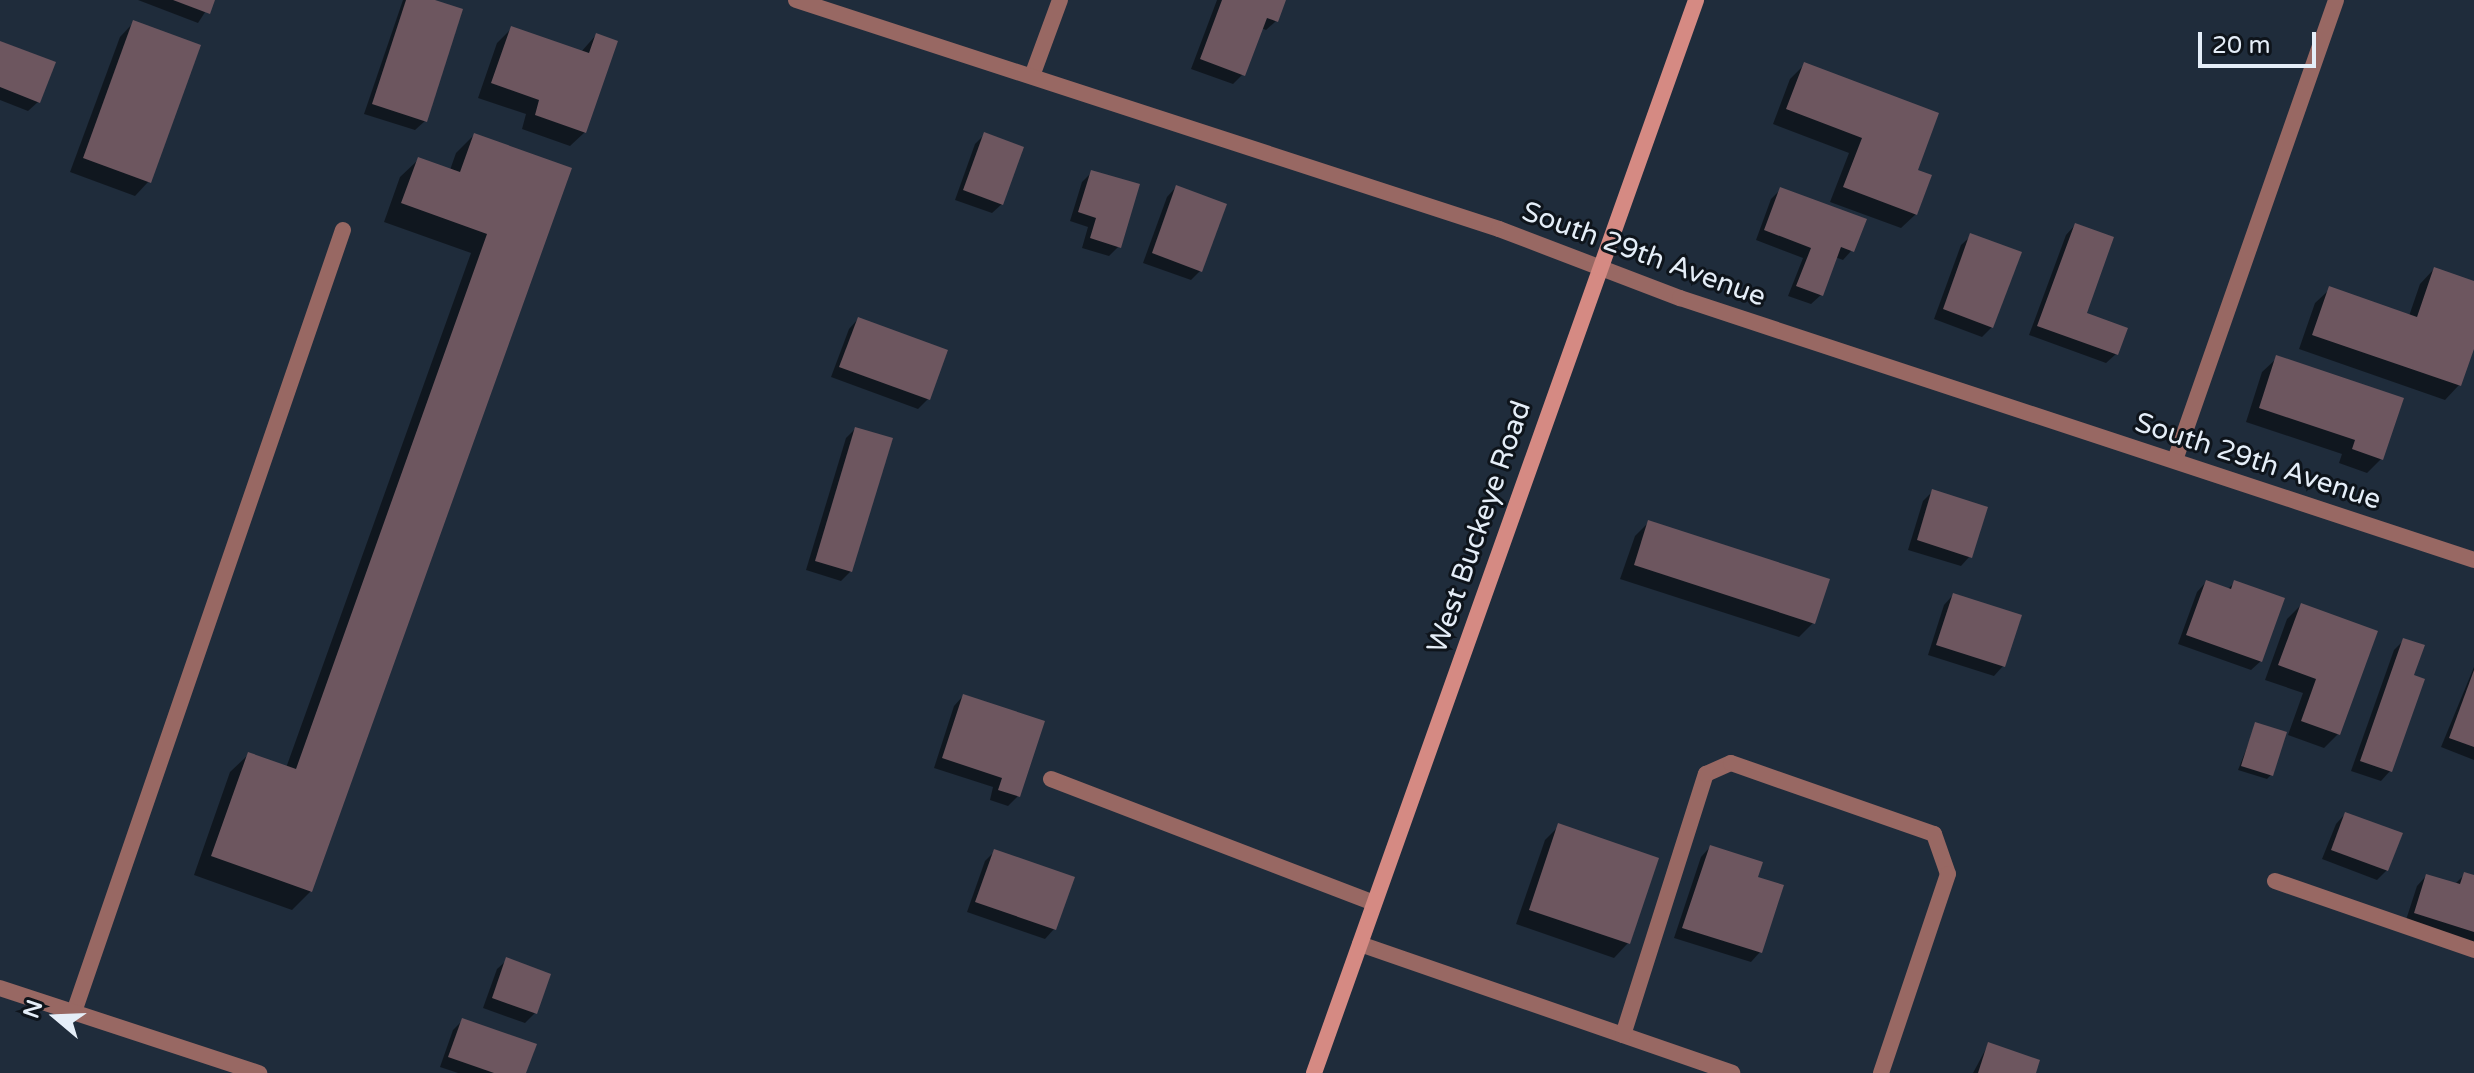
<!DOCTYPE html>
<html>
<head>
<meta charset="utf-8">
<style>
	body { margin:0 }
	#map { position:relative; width:2474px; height:1073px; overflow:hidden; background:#1f2c3b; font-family:"Varela Round",sans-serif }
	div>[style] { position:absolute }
	.shadow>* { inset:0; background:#0007 }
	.building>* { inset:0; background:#6d565f }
	.lane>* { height:16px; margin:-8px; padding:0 8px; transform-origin:8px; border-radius:8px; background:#986863 }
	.street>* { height:16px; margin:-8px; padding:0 8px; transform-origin:8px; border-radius:8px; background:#986863 }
	.secondary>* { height:16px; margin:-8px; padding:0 8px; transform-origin:8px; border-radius:8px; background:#d58a83 }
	span { translate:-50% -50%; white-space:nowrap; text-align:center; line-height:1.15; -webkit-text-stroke:6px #0e141b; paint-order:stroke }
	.street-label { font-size:28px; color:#e5eef8 }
	.north { position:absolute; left:16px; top:977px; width:80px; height:80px; -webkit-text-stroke:6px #0e141b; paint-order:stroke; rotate:289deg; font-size:22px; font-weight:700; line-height:32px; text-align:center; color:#e5eef8 }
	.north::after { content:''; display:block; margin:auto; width:28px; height:36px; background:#e5eef8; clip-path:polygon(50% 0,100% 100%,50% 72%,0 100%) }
	.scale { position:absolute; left:2198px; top:32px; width:118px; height:36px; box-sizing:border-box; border:4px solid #e5eef8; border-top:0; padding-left:10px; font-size:24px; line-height:28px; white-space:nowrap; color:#e5eef8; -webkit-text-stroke:6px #0e141b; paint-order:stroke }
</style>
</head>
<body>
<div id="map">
	<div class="shadow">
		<i style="clip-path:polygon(138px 0,213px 0,198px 23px)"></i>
		<i style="clip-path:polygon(403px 0,429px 0,425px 121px,415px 130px,364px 114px)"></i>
		<i style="clip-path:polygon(1217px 0,1284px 0,1276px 21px,1266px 30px,1261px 28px,1243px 74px,1233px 84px,1191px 69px)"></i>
		<i style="clip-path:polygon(134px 22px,149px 181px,135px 196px,70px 172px,120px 37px)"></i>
		<i style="clip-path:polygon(512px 28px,581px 52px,596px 35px,585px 132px,570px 146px,522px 129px,526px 114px,478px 98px,497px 43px)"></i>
		<i style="clip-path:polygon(0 43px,38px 102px,28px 111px,0 100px)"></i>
		<i style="clip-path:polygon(1804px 65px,1916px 172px,1916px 214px,1901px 228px,1830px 202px,1849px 153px,1773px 124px,1790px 79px)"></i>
		<i style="clip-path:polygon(985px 134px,1002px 204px,992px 213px,955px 200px,975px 144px)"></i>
		<i style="clip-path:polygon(474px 135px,570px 169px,311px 891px,292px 910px,194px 875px,230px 772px,249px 754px,286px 768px,471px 253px,384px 222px,400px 177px,419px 159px,450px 170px,456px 153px)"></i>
		<i style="clip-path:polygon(1092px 172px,1119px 246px,1109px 256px,1082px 248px,1088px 227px,1070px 221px,1082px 182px)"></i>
		<i style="clip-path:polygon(1176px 187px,1201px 270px,1191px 280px,1143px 263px,1167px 197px)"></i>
		<i style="clip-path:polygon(1781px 189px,1852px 250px,1843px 260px,1835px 257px,1821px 295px,1811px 304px,1788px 296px,1803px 258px,1756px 240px,1771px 199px)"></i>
		<i style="clip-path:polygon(2075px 225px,2084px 314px,2116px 354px,2106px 363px,2029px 335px,2066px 235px)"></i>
		<i style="clip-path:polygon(1971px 236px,1992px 327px,1982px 337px,1934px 319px,1961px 245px)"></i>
		<i style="clip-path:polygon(2434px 269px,2474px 283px,2474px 343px,2459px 385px,2445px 400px,2299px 349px,2315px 303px,2330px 289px,2409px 316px,2420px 284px)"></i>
		<i style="clip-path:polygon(858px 319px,945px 351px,928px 399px,918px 409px,831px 377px,849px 329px)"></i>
		<i style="clip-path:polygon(2277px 358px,2382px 458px,2367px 473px,2339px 463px,2342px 454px,2246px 422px,2262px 372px)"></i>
		<i style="clip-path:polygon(855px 429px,851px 571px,841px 581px,806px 570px,846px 438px)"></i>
		<i style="clip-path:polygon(1933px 491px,1970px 556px,1961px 566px,1908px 550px,1923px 501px)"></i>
		<i style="clip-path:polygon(1649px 522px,1813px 623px,1799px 637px,1620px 579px,1635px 536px)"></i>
		<i style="clip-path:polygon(2206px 582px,2228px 589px,2235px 582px,2261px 661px,2251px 670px,2178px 644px,2197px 592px)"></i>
		<i style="clip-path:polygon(1953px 595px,2003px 666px,1994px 676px,1928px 655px,1944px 605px)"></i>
		<i style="clip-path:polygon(2301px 605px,2338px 734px,2324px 748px,2288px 735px,2303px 693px,2265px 680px,2287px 619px)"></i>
		<i style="clip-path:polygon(2404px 640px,2411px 676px,2390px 771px,2381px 781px,2351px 771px,2394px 650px)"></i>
		<i style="clip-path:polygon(2474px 667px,2474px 760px,2441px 747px)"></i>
		<i style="clip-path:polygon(963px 696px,1018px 796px,1008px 806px,990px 800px,993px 787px,934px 768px,954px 706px)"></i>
		<i style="clip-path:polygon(2256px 725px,2271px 775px,2267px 779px,2238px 770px)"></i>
		<i style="clip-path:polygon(2345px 814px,2387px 870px,2377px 880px,2322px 859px,2336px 824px)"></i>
		<i style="clip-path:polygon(1559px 826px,1628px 943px,1614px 958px,1516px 924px,1545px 840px)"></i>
		<i style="clip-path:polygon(1710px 847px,1756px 878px,1760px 952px,1751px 962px,1674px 938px,1701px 857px)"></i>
		<i style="clip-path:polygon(995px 851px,1054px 929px,1045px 939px,967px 912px,985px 861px)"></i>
		<i style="clip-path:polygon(2465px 874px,2474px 877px,2474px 945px,2405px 923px,2417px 886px,2426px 876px,2454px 885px)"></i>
		<i style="clip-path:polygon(507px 960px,535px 1013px,525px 1023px,483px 1008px,497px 969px)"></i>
		<i style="clip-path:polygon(463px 1020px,524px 1073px,458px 1073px,440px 1067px,453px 1030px)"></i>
		<i style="clip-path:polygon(1988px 1045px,2034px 1073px,1973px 1073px)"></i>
	</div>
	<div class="building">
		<i style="clip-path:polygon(173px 0,215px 0,210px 14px)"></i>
		<i style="clip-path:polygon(406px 0,435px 0,463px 9px,427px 122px,372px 104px)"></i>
		<i style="clip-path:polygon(1222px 0,1286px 0,1278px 22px,1267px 18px,1245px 76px,1200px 59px)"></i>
		<i style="clip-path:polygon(133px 20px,201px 45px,151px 183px,83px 158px)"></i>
		<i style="clip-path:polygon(511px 26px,589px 53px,596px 33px,618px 41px,586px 133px,535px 115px,539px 100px,491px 83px)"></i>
		<i style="clip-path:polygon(0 41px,56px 62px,40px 103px,0 87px)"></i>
		<i style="clip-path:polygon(1804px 62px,1939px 113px,1918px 170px,1932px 175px,1917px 215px,1843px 187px,1862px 138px,1786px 109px)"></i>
		<i style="clip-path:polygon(984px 132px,1024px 147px,1003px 205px,963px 190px)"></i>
		<i style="clip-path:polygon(474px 133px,572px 168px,312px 892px,211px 856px,248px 752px,296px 769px,487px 234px,401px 203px,418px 157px,460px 172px)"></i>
		<i style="clip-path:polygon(1091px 170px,1140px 184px,1121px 248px,1090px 238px,1096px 218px,1078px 212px)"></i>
		<i style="clip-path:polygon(1176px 185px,1227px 204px,1202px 272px,1152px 253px)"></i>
		<i style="clip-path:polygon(1780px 187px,1867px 219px,1854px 252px,1841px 247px,1823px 296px,1796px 286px,1811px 248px,1764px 230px)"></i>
		<i style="clip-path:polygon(2075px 223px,2114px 237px,2087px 313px,2128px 328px,2118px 355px,2037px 326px)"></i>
		<i style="clip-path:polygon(1970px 233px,2022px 252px,1993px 328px,1943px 309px)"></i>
		<i style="clip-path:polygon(2434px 267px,2474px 281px,2474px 349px,2461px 386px,2312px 335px,2329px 286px,2417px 317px)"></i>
		<i style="clip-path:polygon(858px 317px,948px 350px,930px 400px,839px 367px)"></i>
		<i style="clip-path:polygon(2276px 355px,2404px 398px,2383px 460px,2352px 449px,2355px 440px,2259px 408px)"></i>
		<i style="clip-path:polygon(855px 427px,893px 438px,852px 572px,815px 561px)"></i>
		<i style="clip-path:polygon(1932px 489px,1988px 507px,1972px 558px,1917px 540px)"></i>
		<i style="clip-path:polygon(1648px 520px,1830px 579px,1815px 624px,1634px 565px)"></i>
		<i style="clip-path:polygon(2206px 580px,2231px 589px,2234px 580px,2285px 598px,2262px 662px,2186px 635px)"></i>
		<i style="clip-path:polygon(1953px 593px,2022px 615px,2005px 667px,1936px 645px)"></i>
		<i style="clip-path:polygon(2301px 603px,2378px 631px,2340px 735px,2301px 721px,2316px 679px,2278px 665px)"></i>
		<i style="clip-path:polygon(2403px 638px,2425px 645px,2414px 675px,2425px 679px,2392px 772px,2360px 761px)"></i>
		<i style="clip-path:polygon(2474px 670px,2474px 747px,2449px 738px)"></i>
		<i style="clip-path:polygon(963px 694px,1045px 721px,1020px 797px,998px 790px,1002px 778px,942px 758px)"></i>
		<i style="clip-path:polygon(2255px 722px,2287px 732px,2273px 776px,2241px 766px)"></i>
		<i style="clip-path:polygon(2345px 812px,2403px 833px,2388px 871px,2331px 850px)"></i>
		<i style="clip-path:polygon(1558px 823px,1659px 858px,1630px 944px,1529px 910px)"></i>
		<i style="clip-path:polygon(1710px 845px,1763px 862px,1758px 877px,1784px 885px,1762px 953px,1682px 928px)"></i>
		<i style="clip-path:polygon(994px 849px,1075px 877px,1056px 930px,975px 902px)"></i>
		<i style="clip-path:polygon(2464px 872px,2474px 875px,2474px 932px,2414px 913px,2426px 874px,2460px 884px)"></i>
		<i style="clip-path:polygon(506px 957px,551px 974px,537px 1014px,492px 998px)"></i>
		<i style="clip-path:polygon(462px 1018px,537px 1044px,526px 1073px,494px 1073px,448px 1057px)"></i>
		<i style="clip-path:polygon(1988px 1042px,2040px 1060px,2036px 1073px,1978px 1073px)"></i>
	</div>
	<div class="lane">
		<i style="left:1032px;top:76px;width:81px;rotate:-69.8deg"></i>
		<i style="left:2175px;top:460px;width:487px;rotate:-70.7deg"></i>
		<i style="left:1051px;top:779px;width:346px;rotate:21deg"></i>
		<i style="left:2275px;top:881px;width:211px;rotate:19.1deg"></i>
		<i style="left:1360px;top:944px;width:394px;rotate:19.1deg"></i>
		<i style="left:74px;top:1012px;width:827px;rotate:-71.02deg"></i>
		<i style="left:1623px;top:1035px;width:274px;rotate:-72.4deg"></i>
		<i style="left:1706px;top:774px;width:27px;rotate:-24deg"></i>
		<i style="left:1731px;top:763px;width:215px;rotate:19.3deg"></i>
		<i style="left:1934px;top:834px;width:42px;rotate:70.7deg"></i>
		<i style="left:1948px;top:874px;width:210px;rotate:108.6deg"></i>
	</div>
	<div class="street">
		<i style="left:796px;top:0;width:739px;rotate:18.04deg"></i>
		<i style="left:1499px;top:229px;width:194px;rotate:20.9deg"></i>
		<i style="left:1680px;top:298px;width:836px;rotate:18.26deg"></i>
		<i style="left:0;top:988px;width:273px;rotate:18.2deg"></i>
	</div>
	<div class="secondary">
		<i style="left:1314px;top:1073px;width:1139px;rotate:-70.4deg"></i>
	</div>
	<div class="street-label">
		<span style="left:1644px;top:254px;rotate:20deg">South 29th Avenue</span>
		<span style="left:2258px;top:461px;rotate:18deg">South 29th Avenue</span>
		<span style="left:1479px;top:527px;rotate:-71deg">West Buckeye Road</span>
	</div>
	<div class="north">N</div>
	<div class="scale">20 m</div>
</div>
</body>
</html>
